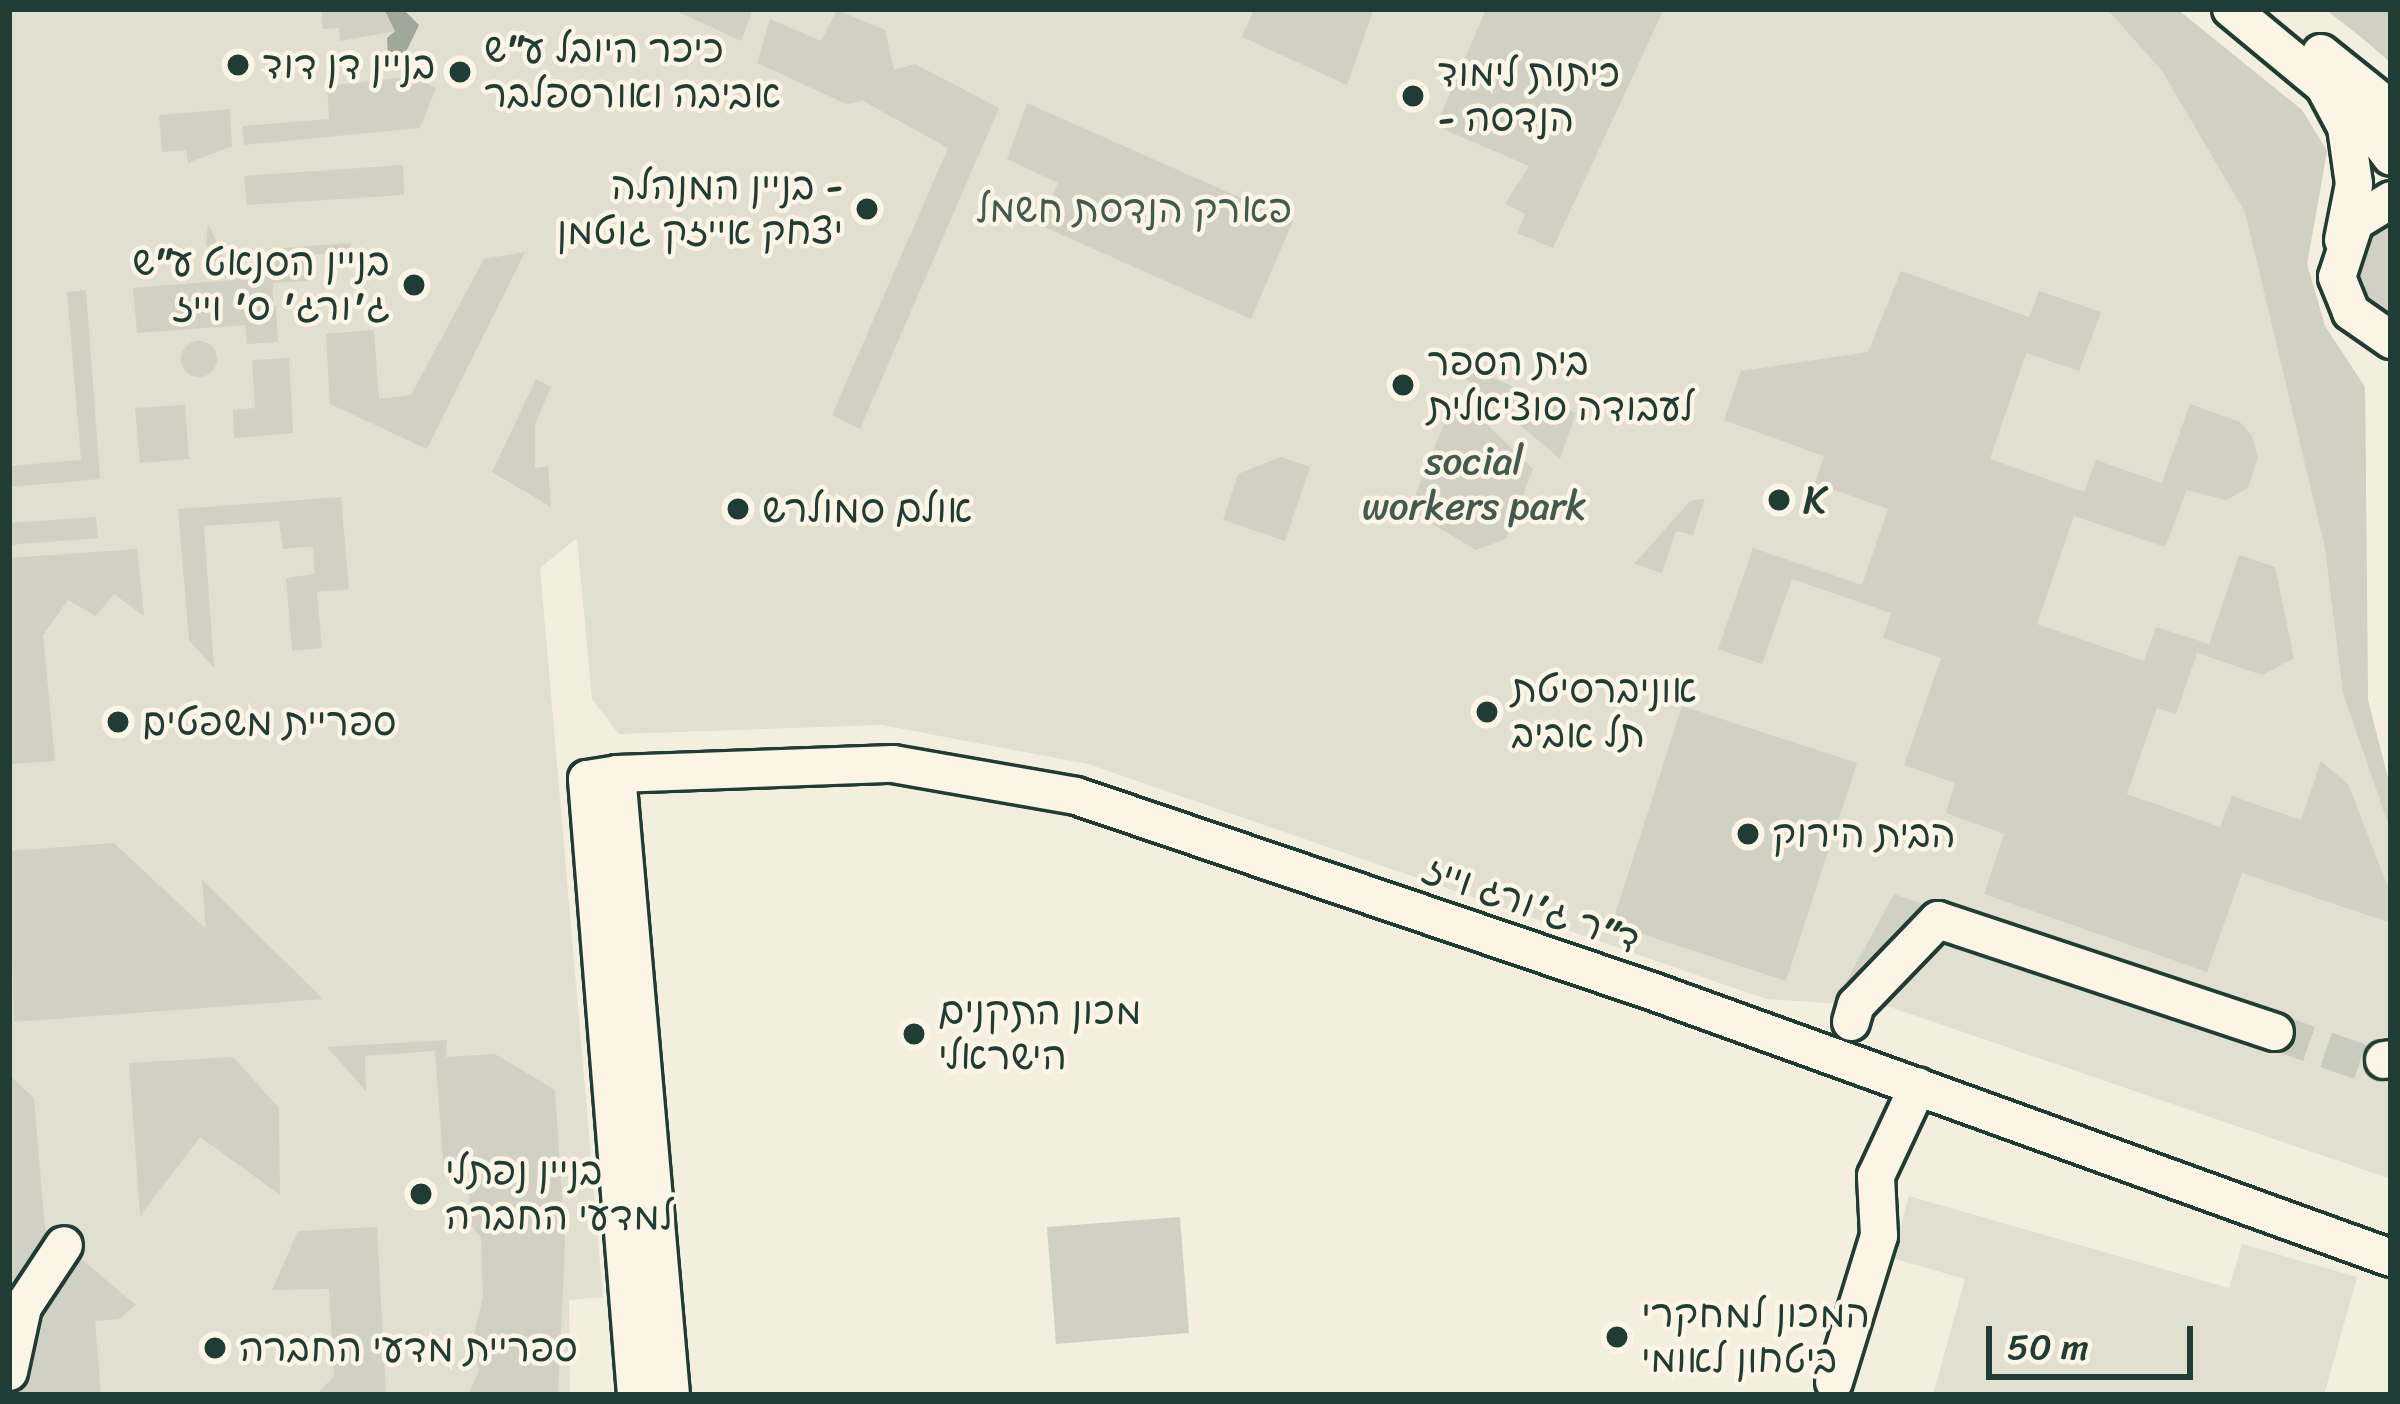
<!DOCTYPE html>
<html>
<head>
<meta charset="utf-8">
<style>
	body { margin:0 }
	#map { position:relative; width:2400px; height:1404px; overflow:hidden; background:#f3eede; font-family:Sriracha,"Playpen Sans Hebrew",sans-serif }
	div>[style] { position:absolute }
	.built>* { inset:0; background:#e1dfd0 }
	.green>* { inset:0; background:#d0d1c2 }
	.round { border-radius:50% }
	.water>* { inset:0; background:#a0a89b }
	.minor-tunnel>* { height:36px; margin-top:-18px; transform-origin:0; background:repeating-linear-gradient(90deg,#c9cbbc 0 36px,transparent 0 54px) }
	.roads { filter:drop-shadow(3px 0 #1f3d34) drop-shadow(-3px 0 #1f3d34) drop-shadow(0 3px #1f3d34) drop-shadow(0 -3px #1f3d34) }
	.minor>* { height:36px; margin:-18px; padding:0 18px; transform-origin:18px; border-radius:18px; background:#fcf5e5 }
	.dots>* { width:33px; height:33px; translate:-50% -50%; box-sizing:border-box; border:6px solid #fcf5e5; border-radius:50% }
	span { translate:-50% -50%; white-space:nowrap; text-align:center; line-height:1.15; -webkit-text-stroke:9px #fcf5e5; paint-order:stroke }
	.poi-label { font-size:39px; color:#1f3d34 }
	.left { translate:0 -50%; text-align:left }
	.right { translate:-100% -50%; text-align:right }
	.park-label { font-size:39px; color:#425b50 }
	.street-label { font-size:39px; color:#1f3d34 }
	.frame { position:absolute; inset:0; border:12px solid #1f3d34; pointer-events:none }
	.scale { position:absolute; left:1986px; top:1326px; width:207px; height:54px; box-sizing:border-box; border:6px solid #1f3d34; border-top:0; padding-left:15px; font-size:36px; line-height:42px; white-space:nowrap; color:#1f3d34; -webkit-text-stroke:9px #fcf5e5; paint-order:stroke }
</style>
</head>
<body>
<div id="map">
	<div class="built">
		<i style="clip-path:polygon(9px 9px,2177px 9px,2302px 110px,2327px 151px,2307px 264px,2325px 326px,2365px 387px,2368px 700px,2391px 790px,2391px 1179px,1890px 1007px,1766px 999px,1088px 764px,882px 725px,619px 734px,592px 699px,577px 538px,540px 568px,603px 1297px,569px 1300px,570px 1395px,9px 1395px)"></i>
		<i style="clip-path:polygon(1909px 1196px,2229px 1288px,2242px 1244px,2357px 1277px,2324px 1395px,1933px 1395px,1965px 1279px,1892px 1258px)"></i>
	</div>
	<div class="green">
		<i style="clip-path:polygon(321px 9px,384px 9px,396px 31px,340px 41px,339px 28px,323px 29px)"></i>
		<i style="clip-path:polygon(672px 9px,753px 9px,741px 41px)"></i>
		<i style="clip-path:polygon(1254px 9px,1374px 9px,1347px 85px,1242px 37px)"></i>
		<i style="clip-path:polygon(1486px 9px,1664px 9px,1553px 248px,1517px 233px,1525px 214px,1505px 204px,1529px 166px,1436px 126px)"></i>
		<i style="clip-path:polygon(2107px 9px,2177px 9px,2302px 110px,2327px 151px,2307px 264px,2325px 326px,2365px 387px,2368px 700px,2391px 790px,2391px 832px,2343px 693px,2325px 548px,2245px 212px,2162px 71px)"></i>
		<i style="clip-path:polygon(2325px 9px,2391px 9px,2391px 63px,2362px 38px)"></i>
		<i style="clip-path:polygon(837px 10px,885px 30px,894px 70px,915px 64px,999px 108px,860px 429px,832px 415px,948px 148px,863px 101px,846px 104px,757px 63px,770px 19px,821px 41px)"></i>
		<i style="clip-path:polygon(414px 76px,436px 88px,420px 128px,244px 145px,242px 126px,329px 119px,327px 86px)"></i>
		<i style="clip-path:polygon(1027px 103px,1293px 221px,1251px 319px,1040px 225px,1058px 183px,1007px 159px)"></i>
		<i style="clip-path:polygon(230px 109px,232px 146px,188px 163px,186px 150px,162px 152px,159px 115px)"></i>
		<i style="clip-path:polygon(403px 165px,404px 195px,247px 205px,244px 176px)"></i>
		<i style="clip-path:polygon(2391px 215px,2391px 321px,2369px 308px,2353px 273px,2363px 235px)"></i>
		<i style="clip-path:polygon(208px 223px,228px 268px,268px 259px,268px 249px,351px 243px,351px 252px,305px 255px,307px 281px,273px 283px,273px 302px,252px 303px,276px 306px,278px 342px,247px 344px,245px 325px,137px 333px,133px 288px,245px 279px,222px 277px,206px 244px)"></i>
		<i style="clip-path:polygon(525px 252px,427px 449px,330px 404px,326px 334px,374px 330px,379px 399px,411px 395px,484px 259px)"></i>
		<i style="clip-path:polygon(1901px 271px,2029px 317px,2039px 291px,2101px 312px,2079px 371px,2026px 353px,1990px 459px,2084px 492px,2096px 460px,2162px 483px,2190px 404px,2240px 422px,2252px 436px,2258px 457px,2248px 488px,2226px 500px,2187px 490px,2165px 547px,2074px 516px,2037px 624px,2144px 661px,2156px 627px,2209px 644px,2239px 555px,2275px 567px,2294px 658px,2262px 675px,2197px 653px,2176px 714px,2157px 708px,2127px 794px,2220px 827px,2232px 796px,2301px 820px,2321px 761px,2348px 784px,2391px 895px,2391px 923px,2242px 873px,2207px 972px,1984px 894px,2004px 834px,1946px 813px,1955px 783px,1904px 765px,1941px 658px,1883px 638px,1891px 613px,1792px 579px,1762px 664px,1718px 649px,1753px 548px,1862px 585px,1888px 509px,1815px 483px,1824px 456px,1724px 420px,1741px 371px,1868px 352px)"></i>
		<i style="clip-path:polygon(86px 290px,100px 479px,9px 487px,9px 466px,81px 460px,67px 292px)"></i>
		<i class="round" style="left:181px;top:341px;width:36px;height:36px"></i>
		<i style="clip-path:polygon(1436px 354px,1576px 413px,1560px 459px)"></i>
		<i style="clip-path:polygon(289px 358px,293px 433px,234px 438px,233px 410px,255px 408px,252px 360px)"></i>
		<i style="clip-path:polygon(536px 379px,551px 387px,535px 425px,535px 468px,548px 466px,551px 507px,492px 472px)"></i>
		<i style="clip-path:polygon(1456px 394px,1533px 469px,1506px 539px,1476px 550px,1409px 510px)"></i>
		<i style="clip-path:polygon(185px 405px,189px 459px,140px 463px,135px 408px)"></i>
		<i style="clip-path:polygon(1281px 457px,1310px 467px,1285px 541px,1223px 520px,1238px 474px)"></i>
		<i style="clip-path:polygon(341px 497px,349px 589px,317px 592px,322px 648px,292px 651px,286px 578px,315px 574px,313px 546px,283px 549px,279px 521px,204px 526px,214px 668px,189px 640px,178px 509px)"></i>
		<i style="clip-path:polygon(1705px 498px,1693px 535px,1676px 531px,1662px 573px,1634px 564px,1690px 501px)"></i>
		<i style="clip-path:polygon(96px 517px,98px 538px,9px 545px,9px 523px)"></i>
		<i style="clip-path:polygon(137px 549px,144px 616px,114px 594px,96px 616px,68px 600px,43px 635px,55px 761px,9px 764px,9px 558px)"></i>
		<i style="clip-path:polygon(1682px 706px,1857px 763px,1786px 981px,1612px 924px)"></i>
		<i style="clip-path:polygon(114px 843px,206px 929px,202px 880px,323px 999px,14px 1022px,9px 851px)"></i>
		<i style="clip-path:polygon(1894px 894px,1943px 911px,1844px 986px)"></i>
		<i style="clip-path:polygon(447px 1040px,446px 1057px,495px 1054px,555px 1090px,565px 1243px,558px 1395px,468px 1395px,479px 1371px,473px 1338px,483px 1297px,481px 1238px,470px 1224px,468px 1171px,444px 1174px,435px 1051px,365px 1056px,366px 1091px,327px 1047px)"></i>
		<i style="clip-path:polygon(233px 1057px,279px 1108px,280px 1195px,200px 1137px,140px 1216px,129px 1063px)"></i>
		<i style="clip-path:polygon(9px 1075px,34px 1098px,45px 1229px,136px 1305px,119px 1319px,95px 1321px,101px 1395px,9px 1395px)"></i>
		<i style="clip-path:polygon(1180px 1217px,1189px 1333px,1056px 1344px,1047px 1227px)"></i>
		<i style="clip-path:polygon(377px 1227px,386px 1395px,316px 1395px,334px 1376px,329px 1289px,272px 1290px,298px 1231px)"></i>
	</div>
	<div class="water">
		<i style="clip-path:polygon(384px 9px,403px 9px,419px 25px,404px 56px,388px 57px,387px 38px,395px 31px)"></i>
	</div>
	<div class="minor-tunnel">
		<i style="left:2275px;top:1032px;width:101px;rotate:19.2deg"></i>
		<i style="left:2370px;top:1065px;width:15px;rotate:-20deg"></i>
	</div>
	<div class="roads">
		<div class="minor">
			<i style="left:2231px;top:9px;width:121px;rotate:39.6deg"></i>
			<i style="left:2324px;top:86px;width:47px;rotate:61.8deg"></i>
			<i style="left:2346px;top:127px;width:58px;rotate:82deg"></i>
			<i style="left:2354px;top:184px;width:57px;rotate:101.1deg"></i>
			<i style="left:2321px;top:53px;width:90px;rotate:38.7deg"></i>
			<i style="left:2347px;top:97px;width:74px;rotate:53.7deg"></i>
			<i style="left:2391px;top:200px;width:42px;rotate:148.6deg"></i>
			<i style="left:2355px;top:222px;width:58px;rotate:108.1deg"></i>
			<i style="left:2337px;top:277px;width:38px;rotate:68deg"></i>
			<i style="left:2351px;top:312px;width:49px;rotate:35deg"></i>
			<i style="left:617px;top:774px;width:623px;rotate:85.03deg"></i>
			<i style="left:1851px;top:1022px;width:18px;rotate:-74deg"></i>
			<i style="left:1856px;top:1005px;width:118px;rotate:-46deg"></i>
			<i style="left:1938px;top:920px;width:355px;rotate:18.4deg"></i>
			<i style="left:2384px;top:1060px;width:7px;rotate:-8deg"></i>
			<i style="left:9px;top:1372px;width:66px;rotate:-77.8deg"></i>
			<i style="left:23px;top:1307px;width:74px;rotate:-56.5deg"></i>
			<i style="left:1834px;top:1382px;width:153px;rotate:-72.9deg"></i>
			<i style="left:1879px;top:1236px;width:60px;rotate:-92.9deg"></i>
			<i style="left:1876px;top:1176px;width:99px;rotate:-65deg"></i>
			<i style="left:636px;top:1395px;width:618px;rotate:-94.55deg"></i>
			<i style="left:587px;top:779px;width:30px;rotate:-9deg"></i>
			<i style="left:617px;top:774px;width:276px;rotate:-2.1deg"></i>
			<i style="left:893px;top:764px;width:186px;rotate:9.9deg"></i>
			<i style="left:1076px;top:796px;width:613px;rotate:18.73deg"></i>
			<i style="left:1657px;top:993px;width:780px;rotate:19.85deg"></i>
		</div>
	</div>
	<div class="dots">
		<i style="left:238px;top:65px;background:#1f3d34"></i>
		<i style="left:460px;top:72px;background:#1f3d34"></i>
		<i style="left:1413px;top:96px;background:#1f3d34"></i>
		<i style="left:867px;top:209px;background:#1f3d34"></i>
		<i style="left:414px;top:285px;background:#1f3d34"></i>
		<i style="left:1403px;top:385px;background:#1f3d34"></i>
		<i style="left:1779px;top:500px;background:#1f3d34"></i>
		<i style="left:738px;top:509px;background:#1f3d34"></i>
		<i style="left:1487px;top:712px;background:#1f3d34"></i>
		<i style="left:118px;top:722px;background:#1f3d34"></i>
		<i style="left:1748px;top:834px;background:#1f3d34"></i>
		<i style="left:914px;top:1034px;background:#1f3d34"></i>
		<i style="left:421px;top:1194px;background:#1f3d34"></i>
		<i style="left:1617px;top:1337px;background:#1f3d34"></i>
		<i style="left:215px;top:1348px;background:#1f3d34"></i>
	</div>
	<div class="poi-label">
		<span class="left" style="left:484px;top:72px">כיכר היובל ע"ש<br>אביבה ואורספלבר</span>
		<span class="left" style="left:262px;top:65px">בניין דן דוד</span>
		<span class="left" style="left:1437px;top:96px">כיתות לימוד<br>- הנדסה</span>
		<span class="right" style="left:843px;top:209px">בניין המנהלה -<br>יצחק אייזק גוטמן</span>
		<span class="right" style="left:390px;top:285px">בניין הסנאט ע"ש<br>ג'ורג' ס' וייז</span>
		<span class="left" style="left:1427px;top:385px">בית הספר<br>לעבודה סוציאלית</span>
		<span class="left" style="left:1803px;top:500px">K</span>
		<span class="left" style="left:762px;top:509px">אולם סמולרש</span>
		<span class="left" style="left:1511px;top:712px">אוניברסיטת<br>תל אביב</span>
		<span class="left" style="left:142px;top:722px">ספריית משפטים</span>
		<span class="left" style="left:1772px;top:834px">הבית הירוק</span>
		<span class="left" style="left:938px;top:1034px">מכון התקנים<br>הישראלי</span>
		<span class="left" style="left:445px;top:1194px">בניין נפתלי<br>למדעי החברה</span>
		<span class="left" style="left:1641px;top:1337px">המכון למחקרי<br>ביטחון לאומי</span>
		<span class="left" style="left:239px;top:1348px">ספריית מדעי החברה</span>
	</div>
	<div class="park-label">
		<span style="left:1134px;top:209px">פארק הנדסת חשמל</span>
		<span style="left:1474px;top:484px">social<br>workers park</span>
	</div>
	<div class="street-label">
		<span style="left:1531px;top:905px;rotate:19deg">ד"ר ג'ורג וייז</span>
	</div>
	<div class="frame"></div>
	<div class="scale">50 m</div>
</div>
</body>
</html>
